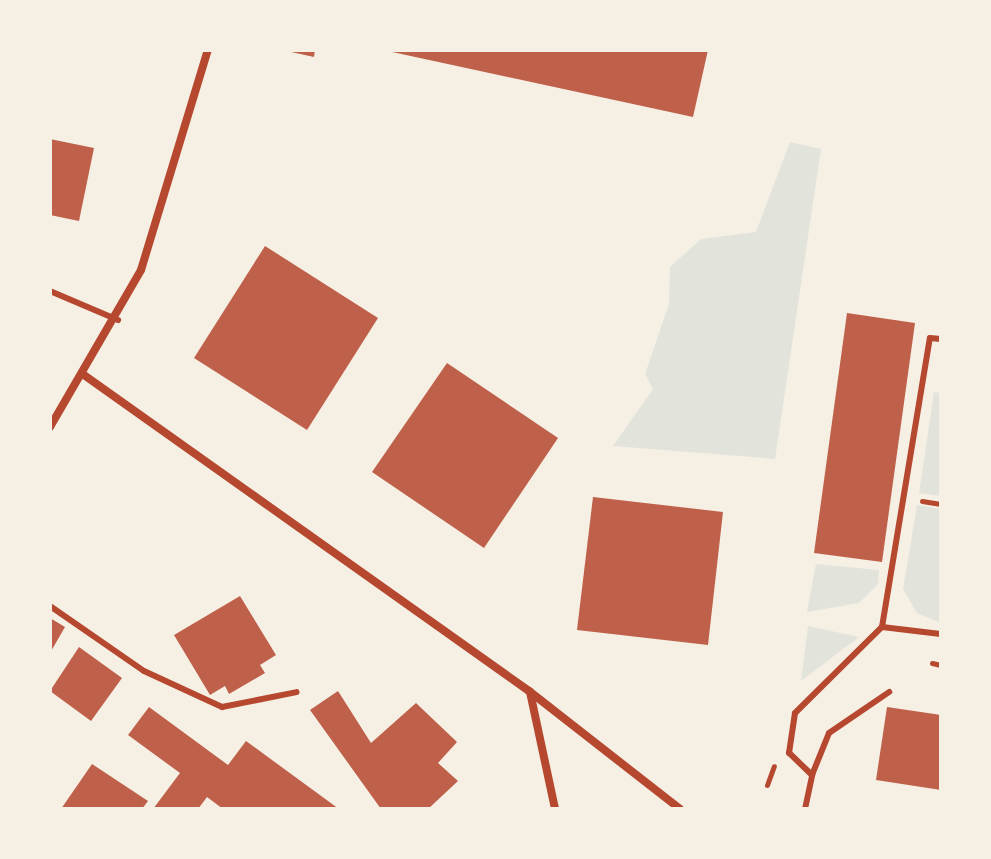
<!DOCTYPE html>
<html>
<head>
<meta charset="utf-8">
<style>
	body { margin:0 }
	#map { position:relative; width:991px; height:859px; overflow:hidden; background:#f6efe4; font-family:Karla,sans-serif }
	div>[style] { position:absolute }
	.green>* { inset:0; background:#e2e4dc }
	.building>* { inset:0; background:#bf614a }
	.path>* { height:5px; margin:-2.5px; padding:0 2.5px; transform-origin:2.5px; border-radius:2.5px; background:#b5482f }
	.service>* { height:6px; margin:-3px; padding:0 3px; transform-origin:3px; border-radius:3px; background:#b5482f }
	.minor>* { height:8px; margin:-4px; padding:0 4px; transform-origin:4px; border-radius:4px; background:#b5482f }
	span { translate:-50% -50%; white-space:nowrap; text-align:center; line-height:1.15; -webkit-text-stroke:6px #f6efe4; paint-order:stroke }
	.frame { position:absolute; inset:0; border:52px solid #f6efe4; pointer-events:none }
</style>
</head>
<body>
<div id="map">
	<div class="green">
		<i style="clip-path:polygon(790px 142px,821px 149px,775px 459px,613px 446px,653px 389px,645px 374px,669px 304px,670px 267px,701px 239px,756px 232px)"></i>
		<i style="clip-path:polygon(934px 392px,941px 393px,941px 496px,919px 493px)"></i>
		<i style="clip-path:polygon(917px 505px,941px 509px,941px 623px,917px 613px,903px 589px)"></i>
		<i style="clip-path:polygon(816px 564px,879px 570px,878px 584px,859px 603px,807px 612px)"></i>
		<i style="clip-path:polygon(808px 626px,859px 637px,801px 681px)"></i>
	</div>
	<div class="building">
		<i style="clip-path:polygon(282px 50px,315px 50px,314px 57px)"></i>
		<i style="clip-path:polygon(383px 50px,708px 50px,693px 117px)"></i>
		<i style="clip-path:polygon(50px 139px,94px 148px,79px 221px,50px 215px)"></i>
		<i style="clip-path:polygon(265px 246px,378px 318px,307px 430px,194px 358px)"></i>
		<i style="clip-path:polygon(847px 313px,915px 323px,882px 562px,814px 553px)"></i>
		<i style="clip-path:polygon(447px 363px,558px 438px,484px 548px,372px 472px)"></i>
		<i style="clip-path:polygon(593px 497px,723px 512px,708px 645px,577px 630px)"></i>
		<i style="clip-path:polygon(240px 596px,276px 655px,260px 665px,265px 673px,229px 694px,225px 686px,210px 695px,174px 635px)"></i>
		<i style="clip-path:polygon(50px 618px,65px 627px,50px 653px)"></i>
		<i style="clip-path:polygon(79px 647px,122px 678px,91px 721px,50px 691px)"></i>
		<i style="clip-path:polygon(338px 691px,371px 743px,416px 703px,457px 742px,438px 763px,458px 781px,428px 809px,381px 809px,310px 710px)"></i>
		<i style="clip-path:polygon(149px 707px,228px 765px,246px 741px,339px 809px,223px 809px,207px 797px,198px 809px,153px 809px,180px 773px,128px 735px)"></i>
		<i style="clip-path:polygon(887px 707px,941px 715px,941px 790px,876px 780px)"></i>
		<i style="clip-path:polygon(92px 764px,148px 801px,142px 809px,61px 809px)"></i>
	</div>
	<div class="path">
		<i style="left:922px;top:501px;width:19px;rotate:9deg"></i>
		<i style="left:932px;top:663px;width:9px;rotate:13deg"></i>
		<i style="left:767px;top:785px;width:20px;rotate:-70deg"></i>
	</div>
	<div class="service">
		<i style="left:50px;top:291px;width:74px;rotate:23.1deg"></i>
		<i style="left:50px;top:606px;width:114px;rotate:34.7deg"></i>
		<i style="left:144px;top:671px;width:86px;rotate:24.8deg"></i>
		<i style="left:222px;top:707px;width:76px;rotate:-11.3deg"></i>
		<i style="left:882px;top:627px;width:59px;rotate:6.8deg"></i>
		<i style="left:812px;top:775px;width:45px;rotate:-68deg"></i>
		<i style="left:829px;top:733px;width:73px;rotate:-34.3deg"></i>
		<i style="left:805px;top:809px;width:35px;rotate:-78deg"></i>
		<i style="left:812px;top:775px;width:32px;rotate:-136deg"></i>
		<i style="left:789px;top:753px;width:40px;rotate:-81.5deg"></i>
		<i style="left:795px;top:713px;width:122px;rotate:-44.7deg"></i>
		<i style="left:882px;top:627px;width:293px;rotate:-80.6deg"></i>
		<i style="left:930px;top:338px;width:11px;rotate:5deg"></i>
	</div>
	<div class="minor">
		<i style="left:84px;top:375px;width:546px;rotate:35.38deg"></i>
		<i style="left:529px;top:691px;width:192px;rotate:38deg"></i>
		<i style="left:50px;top:427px;width:181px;rotate:-59.9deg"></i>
		<i style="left:141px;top:270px;width:230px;rotate:-73.1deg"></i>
		<i style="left:530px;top:692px;width:120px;rotate:77.9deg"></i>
	</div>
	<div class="frame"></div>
</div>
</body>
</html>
